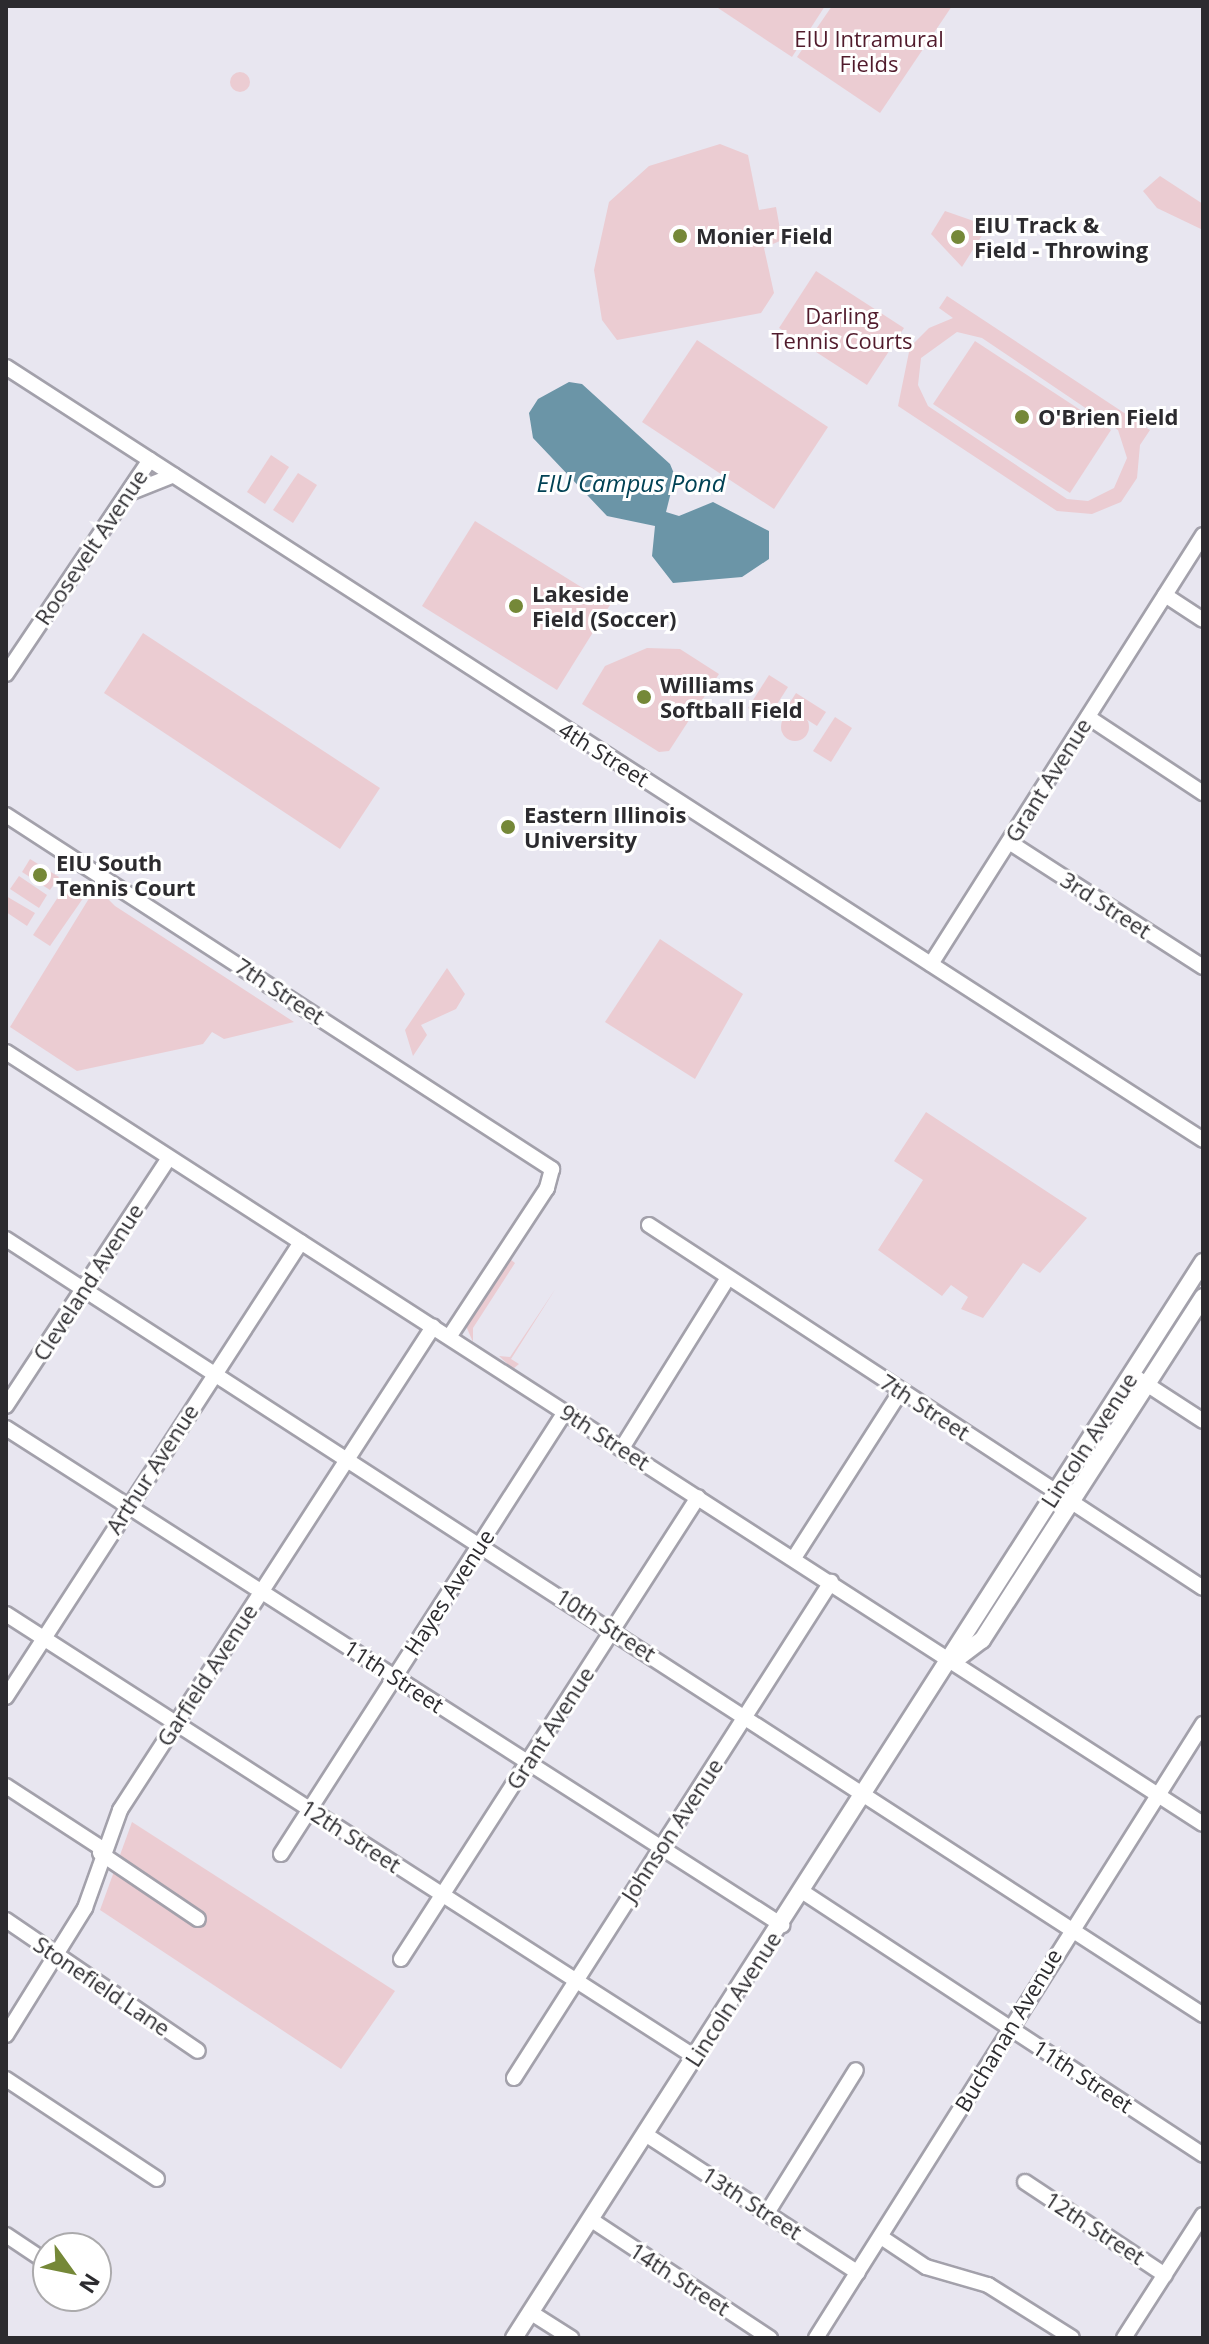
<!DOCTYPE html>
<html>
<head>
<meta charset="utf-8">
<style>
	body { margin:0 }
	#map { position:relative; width:1209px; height:2344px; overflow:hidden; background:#e8e6f0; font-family:"Open Sans",sans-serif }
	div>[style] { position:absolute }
	.green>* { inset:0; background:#ebccd2 }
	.round { border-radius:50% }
	.water>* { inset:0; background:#6b95a7 }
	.roads { filter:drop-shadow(2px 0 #a3a1ab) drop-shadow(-2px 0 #a3a1ab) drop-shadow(0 2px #a3a1ab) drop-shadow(0 -2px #a3a1ab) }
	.minor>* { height:14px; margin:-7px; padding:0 7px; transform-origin:7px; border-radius:7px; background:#fff }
	.major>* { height:16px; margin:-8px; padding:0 8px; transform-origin:8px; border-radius:8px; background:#fff }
	.dots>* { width:22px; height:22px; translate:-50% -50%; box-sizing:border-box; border:4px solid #fff; border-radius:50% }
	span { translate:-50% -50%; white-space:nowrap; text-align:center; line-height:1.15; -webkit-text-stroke:6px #fff; paint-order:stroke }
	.park-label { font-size:22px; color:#511b2c }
	.poi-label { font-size:22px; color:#2c2b2f; font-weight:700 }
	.left { translate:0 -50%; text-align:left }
	.street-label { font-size:22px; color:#2c2b2f }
	.water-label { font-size:24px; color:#014255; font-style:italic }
	.frame { position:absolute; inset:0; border:8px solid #2c2b2f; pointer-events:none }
	.north { position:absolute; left:32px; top:2232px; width:80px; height:80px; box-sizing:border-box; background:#fff; border:2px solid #abaaac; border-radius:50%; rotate:123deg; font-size:22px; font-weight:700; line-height:32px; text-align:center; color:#2c2b2f }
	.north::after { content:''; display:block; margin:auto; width:28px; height:36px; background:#758838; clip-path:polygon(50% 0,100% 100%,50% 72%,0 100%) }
</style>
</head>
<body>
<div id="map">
	<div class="green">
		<i style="clip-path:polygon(715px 6px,825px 6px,792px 57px)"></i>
		<i style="clip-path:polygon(832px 6px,952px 6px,880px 113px,797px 57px)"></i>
		<i class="round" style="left:230px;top:72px;width:20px;height:20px"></i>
		<i style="clip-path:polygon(720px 144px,748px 155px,759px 210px,776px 207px,782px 240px,764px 248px,774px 293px,761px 313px,617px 340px,602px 320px,594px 270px,609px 202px,649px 166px)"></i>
		<i style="clip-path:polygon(1160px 176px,1203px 204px,1203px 230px,1157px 208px,1143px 191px)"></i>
		<i style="clip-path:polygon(945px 211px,988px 226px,962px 267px,931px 234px)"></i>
		<i style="clip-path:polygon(816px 271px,904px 328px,867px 385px,779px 328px)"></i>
		<i style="clip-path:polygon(evenodd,947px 296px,1150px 430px,1140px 445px,1137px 478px,1121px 502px,1092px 514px,1057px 511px,898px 406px,910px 347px,929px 328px,953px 318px,939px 308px,947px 296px,957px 332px,982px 338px,1118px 430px,1127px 458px,1114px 488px,1088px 501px,1067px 499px,928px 406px,918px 385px,921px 358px,957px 332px)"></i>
		<i style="clip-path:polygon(697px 340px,828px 427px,774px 509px,642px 422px)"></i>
		<i style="clip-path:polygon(975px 341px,1111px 430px,1070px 493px,933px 404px)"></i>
		<i style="clip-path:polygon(271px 455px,289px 467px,265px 504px,247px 492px)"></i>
		<i style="clip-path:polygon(298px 473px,317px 485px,293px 523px,273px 510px)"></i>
		<i style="clip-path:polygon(475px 521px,610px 605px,557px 690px,422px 606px)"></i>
		<i style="clip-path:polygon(143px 633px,380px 788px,340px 849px,104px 693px)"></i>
		<i style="clip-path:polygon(647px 648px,680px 649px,719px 674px,669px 751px,659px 752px,582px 704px,605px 666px)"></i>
		<i style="clip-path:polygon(769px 675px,788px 687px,767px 720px,748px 708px)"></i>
		<i style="clip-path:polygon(796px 693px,826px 712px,817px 726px,787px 707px)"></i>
		<i class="round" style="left:781px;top:713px;width:28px;height:28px"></i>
		<i style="clip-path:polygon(835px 717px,852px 728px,831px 762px,813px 751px)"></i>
		<i style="clip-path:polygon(30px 859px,59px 877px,50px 890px,22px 872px)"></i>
		<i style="clip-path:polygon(19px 876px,47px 895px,39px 908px,10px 889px)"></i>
		<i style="clip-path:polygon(68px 882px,86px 894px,50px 946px,33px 935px)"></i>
		<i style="clip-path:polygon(96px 887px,115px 906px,294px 1022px,224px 1039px,212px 1032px,203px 1044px,77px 1071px,10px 1027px)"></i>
		<i style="clip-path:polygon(6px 896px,35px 913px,27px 926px,6px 912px)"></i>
		<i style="clip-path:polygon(660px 939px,743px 994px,695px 1079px,605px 1022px)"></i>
		<i style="clip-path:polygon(447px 968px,465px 994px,456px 1009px,421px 1025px,427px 1035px,413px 1056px,405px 1030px)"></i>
		<i style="clip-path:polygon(926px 1112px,1087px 1218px,1040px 1273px,1023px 1263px,983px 1318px,961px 1309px,968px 1297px,951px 1285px,942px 1296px,878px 1250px,923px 1180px,894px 1161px)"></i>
		<i style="clip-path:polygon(510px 1259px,515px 1263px,473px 1328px,473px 1342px,466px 1326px)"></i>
		<i style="clip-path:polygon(556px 1288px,511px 1359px,519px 1364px,513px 1369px,499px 1356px,510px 1357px)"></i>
		<i style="clip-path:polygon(132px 1822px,395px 1991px,341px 2069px,100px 1910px)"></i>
	</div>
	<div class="water">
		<i style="clip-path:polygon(569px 382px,582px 384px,670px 464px,675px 476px,666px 512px,679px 516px,713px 502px,769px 531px,769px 559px,742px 577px,673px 583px,652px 556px,655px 526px,607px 516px,533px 438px,529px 413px,538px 399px)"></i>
	</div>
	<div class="roads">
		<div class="minor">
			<i style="left:6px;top:367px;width:1425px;rotate:32.85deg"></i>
			<i style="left:129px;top:493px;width:48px;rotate:-21.8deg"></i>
			<i style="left:1165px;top:595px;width:45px;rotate:33.3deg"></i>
			<i style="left:6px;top:674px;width:258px;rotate:-56.1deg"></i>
			<i style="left:1088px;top:717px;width:138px;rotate:33.5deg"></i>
			<i style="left:6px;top:815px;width:651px;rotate:32.96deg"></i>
			<i style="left:552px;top:1169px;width:20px;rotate:105deg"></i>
			<i style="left:547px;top:1188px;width:178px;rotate:123.3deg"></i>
			<i style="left:1009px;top:842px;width:231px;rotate:32.8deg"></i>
			<i style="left:931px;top:964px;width:508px;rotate:-57.62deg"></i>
			<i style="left:6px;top:1052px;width:1424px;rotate:32.82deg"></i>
			<i style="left:649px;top:1225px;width:662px;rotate:33.23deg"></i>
			<i style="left:6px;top:1239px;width:1427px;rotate:32.95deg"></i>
			<i style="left:1131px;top:1374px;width:86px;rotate:33.1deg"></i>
			<i style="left:6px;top:1406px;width:297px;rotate:-56.7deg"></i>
			<i style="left:6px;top:1428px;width:922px;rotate:32.64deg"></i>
			<i style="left:622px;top:1448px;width:200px;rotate:-58.1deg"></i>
			<i style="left:794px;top:1558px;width:198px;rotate:-57.4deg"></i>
			<i style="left:6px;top:1614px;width:819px;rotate:32.74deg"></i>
			<i style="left:6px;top:1697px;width:542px;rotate:-57.04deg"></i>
			<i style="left:6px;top:1786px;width:113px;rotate:33.1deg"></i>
			<i style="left:100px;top:1853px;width:118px;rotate:34deg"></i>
			<i style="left:281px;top:1854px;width:525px;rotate:-57.28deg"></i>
			<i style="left:803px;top:1892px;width:479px;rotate:33.3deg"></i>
			<i style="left:6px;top:1920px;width:232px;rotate:34.3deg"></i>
			<i style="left:401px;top:1959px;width:549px;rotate:-57.26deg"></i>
			<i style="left:6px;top:2035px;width:150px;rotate:-58.1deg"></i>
			<i style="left:85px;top:1908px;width:104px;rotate:-70.3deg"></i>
			<i style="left:120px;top:1810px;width:576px;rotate:-57.06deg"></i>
			<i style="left:514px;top:2078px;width:589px;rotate:-57.42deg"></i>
			<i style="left:6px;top:2079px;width:181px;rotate:33.5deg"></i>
			<i style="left:645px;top:2134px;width:254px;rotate:33.1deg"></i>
			<i style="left:1025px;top:2182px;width:168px;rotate:33.6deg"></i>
			<i style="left:767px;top:2213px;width:168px;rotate:-58.1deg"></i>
			<i style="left:590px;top:2219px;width:216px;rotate:33.5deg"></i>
			<i style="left:6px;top:2235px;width:50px;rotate:33.7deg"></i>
			<i style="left:881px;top:2237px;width:54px;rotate:33.7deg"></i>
			<i style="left:926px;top:2267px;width:65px;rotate:16.2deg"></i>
			<i style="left:988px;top:2285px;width:99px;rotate:32.2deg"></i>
			<i style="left:530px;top:2312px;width:49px;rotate:32.4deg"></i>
			<i style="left:816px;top:2338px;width:726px;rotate:-57.78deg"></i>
			<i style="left:1124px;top:2338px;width:146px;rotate:-57.3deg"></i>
		</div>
		<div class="major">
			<i style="left:955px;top:1660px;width:34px;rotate:-37deg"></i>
			<i style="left:982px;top:1640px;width:408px;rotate:-57.2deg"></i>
			<i style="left:514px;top:2338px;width:1278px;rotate:-57.37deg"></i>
		</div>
	</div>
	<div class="dots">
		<i style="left:680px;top:236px;background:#758838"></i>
		<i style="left:958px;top:237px;background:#758838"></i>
		<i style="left:1022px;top:417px;background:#758838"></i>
		<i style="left:516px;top:606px;background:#758838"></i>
		<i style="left:644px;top:697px;background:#758838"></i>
		<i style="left:508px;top:827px;background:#758838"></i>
		<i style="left:40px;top:875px;background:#758838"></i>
	</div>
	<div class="park-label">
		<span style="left:869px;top:51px">EIU Intramural<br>Fields</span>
		<span style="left:842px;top:328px">Darling<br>Tennis Courts</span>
	</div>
	<div class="poi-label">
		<span class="left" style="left:974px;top:237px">EIU Track &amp;<br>Field - Throwing</span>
		<span class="left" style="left:696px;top:236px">Monier Field</span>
		<span class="left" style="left:1038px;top:417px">O'Brien Field</span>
		<span class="left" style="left:532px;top:606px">Lakeside<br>Field (Soccer)</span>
		<span class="left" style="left:660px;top:697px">Williams<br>Softball Field</span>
		<span class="left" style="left:524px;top:827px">Eastern Illinois<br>University</span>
		<span class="left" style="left:56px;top:875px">EIU South<br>Tennis Court</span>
	</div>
	<div class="street-label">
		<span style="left:91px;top:547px;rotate:-56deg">Roosevelt Avenue</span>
		<span style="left:604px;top:754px;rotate:32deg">4th Street</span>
		<span style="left:1048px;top:780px;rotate:-58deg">Grant Avenue</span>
		<span style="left:1106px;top:905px;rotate:33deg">3rd Street</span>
		<span style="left:280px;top:991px;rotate:33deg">7th Street</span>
		<span style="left:88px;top:1282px;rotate:-57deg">Cleveland Avenue</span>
		<span style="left:925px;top:1407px;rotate:33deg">7th Street</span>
		<span style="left:605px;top:1437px;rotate:33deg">9th Street</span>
		<span style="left:1089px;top:1440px;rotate:-57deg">Lincoln Avenue</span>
		<span style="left:152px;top:1469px;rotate:-57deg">Arthur Avenue</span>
		<span style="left:449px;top:1592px;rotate:-57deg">Hayes Avenue</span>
		<span style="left:606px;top:1625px;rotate:33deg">10th Street</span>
		<span style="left:207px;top:1675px;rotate:-57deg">Garfield Avenue</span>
		<span style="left:394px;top:1676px;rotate:33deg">11th Street</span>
		<span style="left:550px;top:1728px;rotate:-57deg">Grant Avenue</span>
		<span style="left:672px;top:1830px;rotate:-57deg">Johnson Avenue</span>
		<span style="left:351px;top:1836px;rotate:33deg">12th Street</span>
		<span style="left:102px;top:1986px;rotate:34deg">Stonefield Lane</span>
		<span style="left:733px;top:1999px;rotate:-57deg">Lincoln Avenue</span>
		<span style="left:1008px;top:2030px;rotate:-59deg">Buchanan Avenue</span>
		<span style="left:1083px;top:2076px;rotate:33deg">11th Street</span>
		<span style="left:752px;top:2203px;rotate:33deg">13th Street</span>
		<span style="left:1095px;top:2228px;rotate:33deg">12th Street</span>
		<span style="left:680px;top:2279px;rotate:33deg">14th Street</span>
	</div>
	<div class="water-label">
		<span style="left:631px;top:483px">EIU Campus Pond</span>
	</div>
	<div class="frame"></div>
	<div class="north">N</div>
</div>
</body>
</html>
